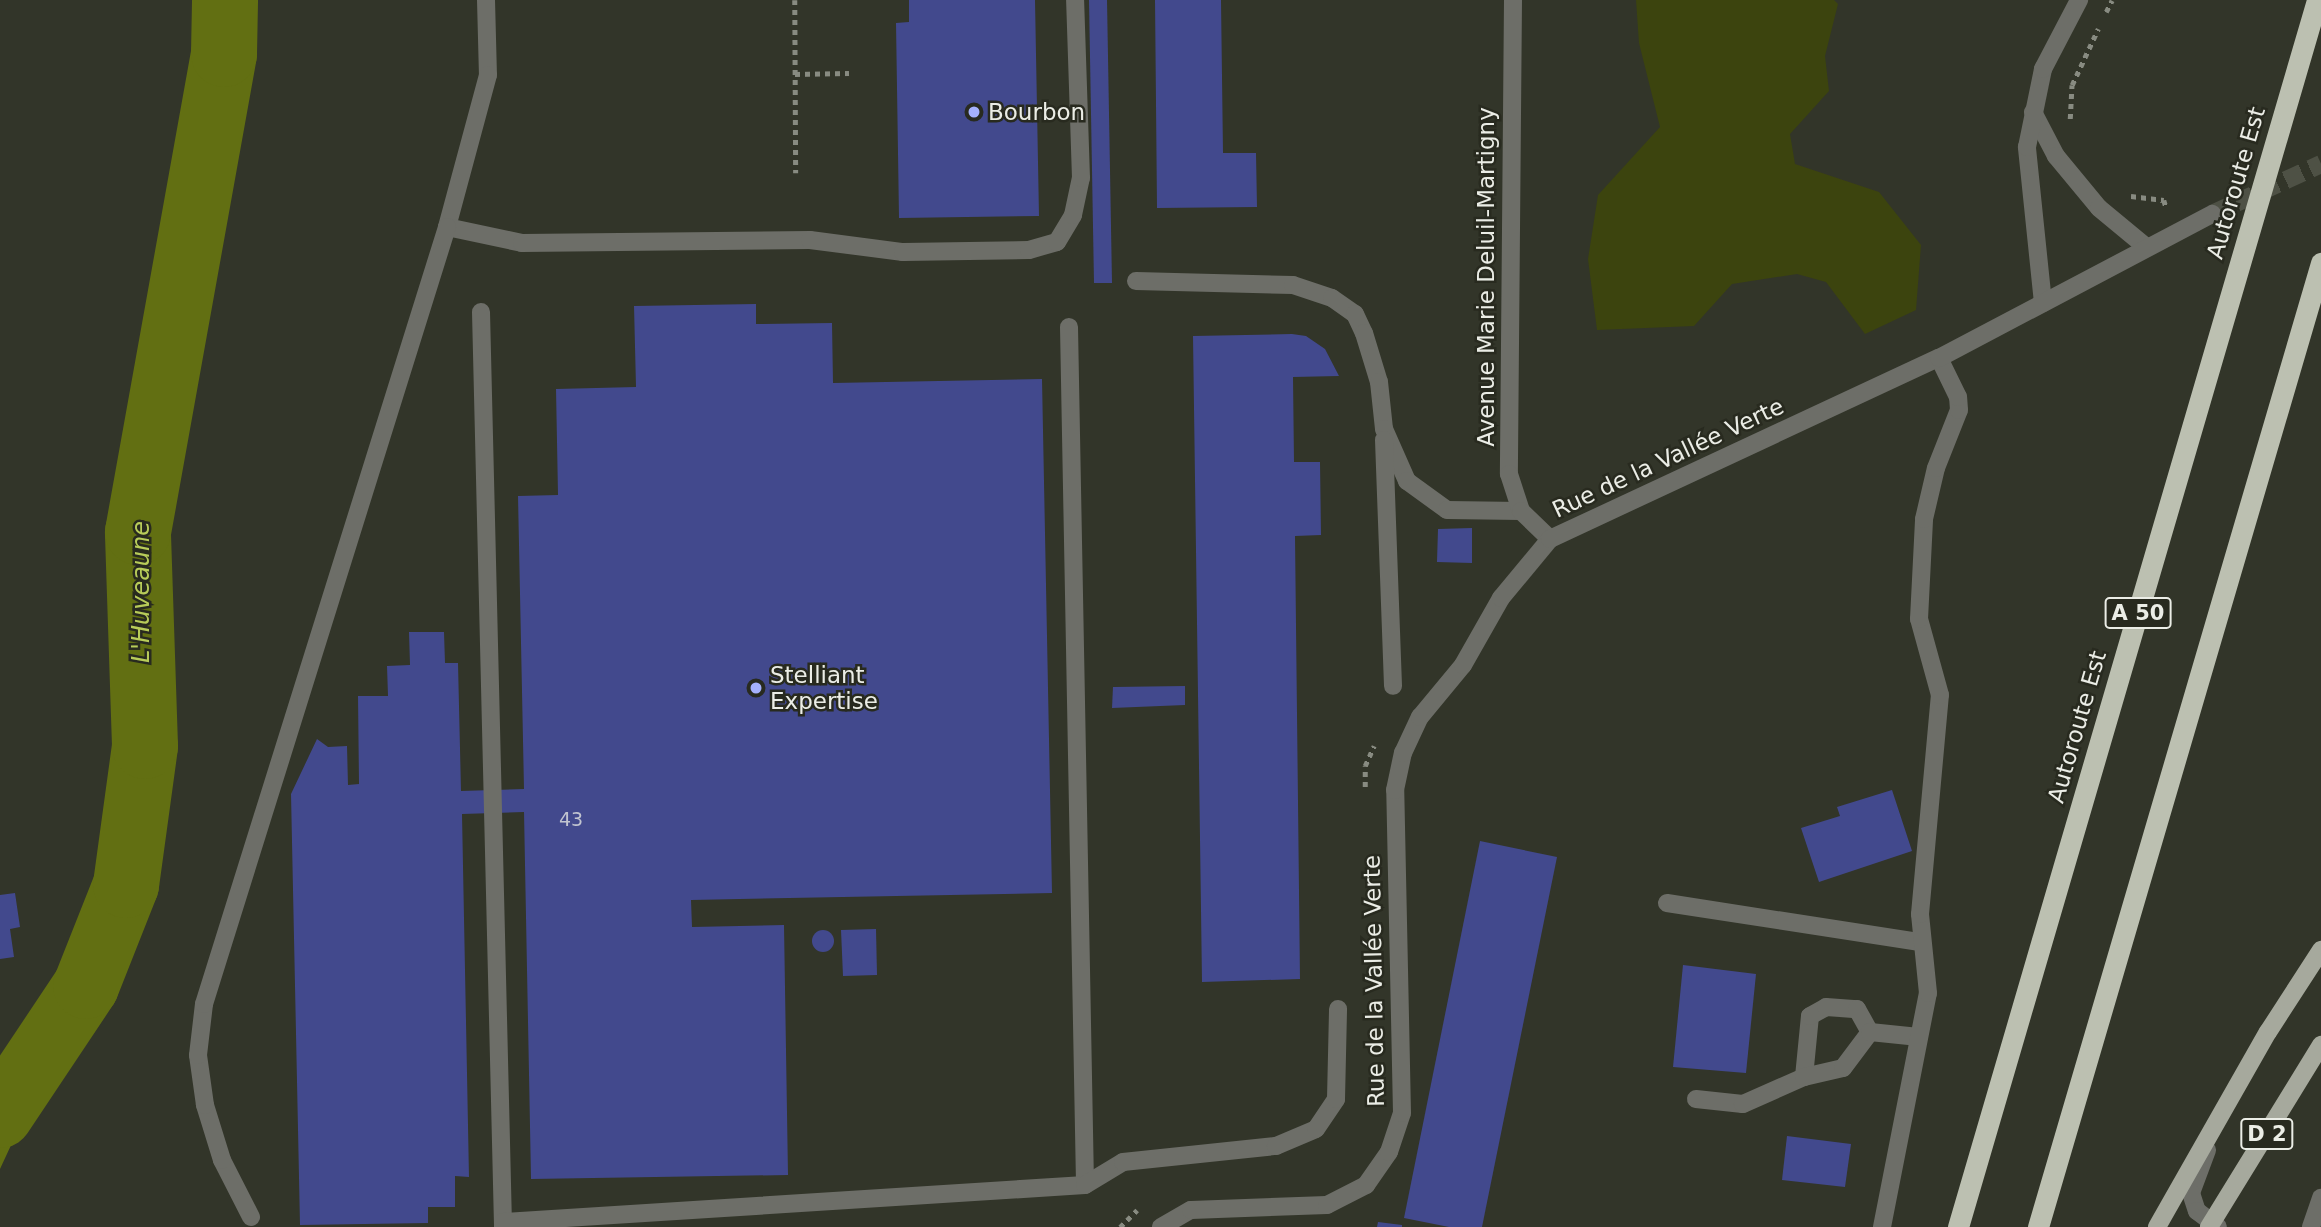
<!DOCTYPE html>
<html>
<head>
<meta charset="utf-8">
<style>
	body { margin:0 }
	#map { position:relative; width:2321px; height:1227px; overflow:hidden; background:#323529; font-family:"DejaVu Sans",sans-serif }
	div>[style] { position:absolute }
	.green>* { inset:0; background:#3c440e }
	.water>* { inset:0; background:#626f12 }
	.river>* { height:66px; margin:-33px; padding:0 33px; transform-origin:33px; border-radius:33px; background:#626f12 }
	.building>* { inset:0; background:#42498d }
	.round { border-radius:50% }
	.street-tunnel>* { height:18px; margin-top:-9px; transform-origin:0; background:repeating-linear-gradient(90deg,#4e5145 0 18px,transparent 0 27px) }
	.path>* { height:4.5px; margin-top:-2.25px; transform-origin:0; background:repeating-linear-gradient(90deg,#888b81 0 5px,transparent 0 10px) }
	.lane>* { height:18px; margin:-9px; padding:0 9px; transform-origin:9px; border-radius:9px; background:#6d6e68 }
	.street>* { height:18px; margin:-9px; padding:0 9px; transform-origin:9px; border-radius:9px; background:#6d6e68 }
	.primary>* { height:18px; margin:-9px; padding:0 9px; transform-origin:9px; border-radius:9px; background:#a6a99d }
	.highway>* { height:21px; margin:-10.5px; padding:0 10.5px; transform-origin:10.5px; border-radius:10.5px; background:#bcc0b1 }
	.dots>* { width:19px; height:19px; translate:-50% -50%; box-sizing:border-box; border:4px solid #282a1f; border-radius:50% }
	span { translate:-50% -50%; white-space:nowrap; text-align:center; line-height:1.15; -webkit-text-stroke:5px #282a1f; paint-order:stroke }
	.number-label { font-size:19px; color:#c1c4d0 }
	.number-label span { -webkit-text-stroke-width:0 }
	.shield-label span { padding:2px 5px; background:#282a1f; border:2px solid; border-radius:5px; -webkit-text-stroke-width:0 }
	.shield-label { font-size:21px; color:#ebede6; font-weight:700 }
	.poi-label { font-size:23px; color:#ebede6 }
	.left { translate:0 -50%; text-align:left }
	.street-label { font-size:23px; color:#ebede6 }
	.water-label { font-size:24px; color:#b8cc59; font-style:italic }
</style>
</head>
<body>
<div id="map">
	<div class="green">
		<i style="clip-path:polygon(1636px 0,1834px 0,1838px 4px,1825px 56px,1829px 91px,1790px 134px,1795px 164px,1879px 192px,1921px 245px,1916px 310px,1865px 334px,1826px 282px,1797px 274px,1732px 284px,1694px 326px,1597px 330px,1588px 259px,1598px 195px,1660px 127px,1639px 43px)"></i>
	</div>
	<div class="water">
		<i style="clip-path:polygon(31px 1019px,77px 1050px,19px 1128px,0 1169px,0 1071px)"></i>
	</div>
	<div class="river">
		<i style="left:0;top:1115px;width:155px;rotate:-56.3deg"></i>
		<i style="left:86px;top:986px;width:109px;rotate:-68.4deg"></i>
		<i style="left:126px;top:885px;width:140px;rotate:-82.2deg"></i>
		<i style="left:145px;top:746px;width:214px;rotate:-91.9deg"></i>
		<i style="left:138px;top:532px;width:486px;rotate:-79.8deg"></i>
		<i style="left:224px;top:54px;width:54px;rotate:-88.9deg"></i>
	</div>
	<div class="building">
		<i style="clip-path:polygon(909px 0,1035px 0,1039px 216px,899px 218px,896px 23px,909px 22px)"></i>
		<i style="clip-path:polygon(1089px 0,1107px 0,1112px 283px,1094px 283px)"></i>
		<i style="clip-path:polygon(1155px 0,1221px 0,1223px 153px,1256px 153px,1257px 207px,1157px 208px)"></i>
		<i style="clip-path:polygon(756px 304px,756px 324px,832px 323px,833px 383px,1042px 379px,1052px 893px,691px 900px,692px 927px,784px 925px,788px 1175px,531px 1179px,524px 812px,462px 814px,469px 1177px,455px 1176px,455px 1207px,428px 1207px,428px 1223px,300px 1225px,291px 794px,317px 739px,328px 747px,347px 746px,348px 785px,359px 784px,358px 696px,388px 696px,387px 666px,410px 665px,409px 632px,444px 632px,445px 663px,458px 663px,461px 791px,524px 789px,518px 496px,558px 495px,556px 389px,636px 387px,634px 306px)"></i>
		<i style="clip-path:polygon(1292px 334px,1306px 336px,1325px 349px,1339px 376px,1293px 377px,1294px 462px,1320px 462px,1321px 535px,1295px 536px,1300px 979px,1202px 982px,1193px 336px)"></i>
		<i style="clip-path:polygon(1472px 528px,1472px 563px,1437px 562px,1438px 529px)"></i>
		<i style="clip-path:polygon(1185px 686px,1185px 705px,1112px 708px,1113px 687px)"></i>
		<i style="clip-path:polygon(1892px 790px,1912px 851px,1819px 882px,1801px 828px,1840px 816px,1837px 807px)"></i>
		<i style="clip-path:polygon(1480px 841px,1557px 857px,1482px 1227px,1449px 1227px,1404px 1218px)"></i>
		<i style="clip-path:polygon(15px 893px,20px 927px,10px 929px,14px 957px,0 959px,0 895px)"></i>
		<i style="clip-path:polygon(876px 929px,877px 975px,843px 976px,841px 930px)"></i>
		<i class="round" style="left:812px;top:930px;width:22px;height:22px"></i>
		<i style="clip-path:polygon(1683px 965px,1756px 974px,1746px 1073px,1673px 1067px)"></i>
		<i style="clip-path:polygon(1787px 1136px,1851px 1144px,1845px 1187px,1782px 1180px)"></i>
		<i style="clip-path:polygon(1378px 1222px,1402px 1225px,1402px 1227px,1377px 1227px)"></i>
	</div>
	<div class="street-tunnel">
		<i style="left:2212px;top:214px;width:120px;rotate:-24.6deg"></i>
	</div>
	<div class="path">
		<i style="left:795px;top:0;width:173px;rotate:89.7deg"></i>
		<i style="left:2106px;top:12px;width:13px;rotate:-63deg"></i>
		<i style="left:795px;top:74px;width:54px;rotate:-1.1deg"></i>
		<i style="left:2070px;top:119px;width:34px;rotate:-87deg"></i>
		<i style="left:2072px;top:85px;width:62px;rotate:-65.1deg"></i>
		<i style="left:2131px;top:196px;width:33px;rotate:7deg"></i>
		<i style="left:2164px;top:200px;width:7px;rotate:74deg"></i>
		<i style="left:1365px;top:787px;width:21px;rotate:-90deg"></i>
		<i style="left:1365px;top:766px;width:22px;rotate:-66deg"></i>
		<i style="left:1120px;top:1227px;width:24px;rotate:-45deg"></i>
	</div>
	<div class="lane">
		<i style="left:1136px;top:281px;width:157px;rotate:1.5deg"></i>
		<i style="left:1293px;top:285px;width:41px;rotate:18.4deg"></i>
		<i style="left:1332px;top:298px;width:28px;rotate:35deg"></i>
		<i style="left:1355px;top:314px;width:21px;rotate:65deg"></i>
		<i style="left:1364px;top:333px;width:51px;rotate:73deg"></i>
		<i style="left:1379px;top:382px;width:47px;rotate:83.9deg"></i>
		<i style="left:1384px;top:429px;width:57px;rotate:66.1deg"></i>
		<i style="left:1407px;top:481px;width:49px;rotate:35.9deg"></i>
		<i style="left:1447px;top:510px;width:74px;rotate:0.8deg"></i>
		<i style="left:481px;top:312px;width:915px;rotate:88.62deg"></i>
		<i style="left:1069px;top:327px;width:858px;rotate:88.93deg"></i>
		<i style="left:1384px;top:440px;width:246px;rotate:87.9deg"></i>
		<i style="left:1667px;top:903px;width:256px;rotate:8.8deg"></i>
		<i style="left:1804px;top:1077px;width:61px;rotate:-84.4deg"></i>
		<i style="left:1810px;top:1016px;width:18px;rotate:-29deg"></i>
		<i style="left:1826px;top:1007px;width:31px;rotate:4deg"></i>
		<i style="left:1857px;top:1009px;width:26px;rotate:61deg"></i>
		<i style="left:1696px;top:1099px;width:47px;rotate:6.1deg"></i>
		<i style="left:1743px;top:1104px;width:67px;rotate:-23.9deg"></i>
		<i style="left:1804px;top:1077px;width:40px;rotate:-13deg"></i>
		<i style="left:1843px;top:1068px;width:45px;rotate:-53.1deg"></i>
		<i style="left:1870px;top:1032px;width:49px;rotate:5.8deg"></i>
		<i style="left:503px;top:1222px;width:583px;rotate:-3.64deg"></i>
		<i style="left:1085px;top:1185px;width:44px;rotate:-31.2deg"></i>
		<i style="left:1123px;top:1162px;width:154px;rotate:-6deg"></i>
		<i style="left:1276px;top:1146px;width:43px;rotate:-23deg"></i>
		<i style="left:1316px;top:1129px;width:36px;rotate:-56deg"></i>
		<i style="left:1336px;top:1099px;width:90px;rotate:-88.7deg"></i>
		<i style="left:1882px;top:1227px;width:238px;rotate:-78.9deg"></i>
		<i style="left:1928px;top:993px;width:79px;rotate:-95.8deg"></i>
		<i style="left:1920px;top:914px;width:220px;rotate:-84.8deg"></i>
		<i style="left:1940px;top:695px;width:79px;rotate:-105.4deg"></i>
		<i style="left:1919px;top:619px;width:100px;rotate:-87.1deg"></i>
		<i style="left:1924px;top:519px;width:52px;rotate:-76.8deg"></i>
		<i style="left:1936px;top:468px;width:62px;rotate:-68.4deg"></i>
		<i style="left:1959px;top:410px;width:13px;rotate:-94deg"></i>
		<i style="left:1958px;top:397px;width:43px;rotate:-116deg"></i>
	</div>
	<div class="street">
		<i style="left:486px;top:0;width:75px;rotate:88.5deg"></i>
		<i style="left:488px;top:75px;width:157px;rotate:105.1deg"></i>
		<i style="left:447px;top:227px;width:77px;rotate:12deg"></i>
		<i style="left:522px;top:243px;width:288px;rotate:-0.6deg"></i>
		<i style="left:810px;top:240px;width:94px;rotate:7.4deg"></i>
		<i style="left:903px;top:252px;width:126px;rotate:-0.9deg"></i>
		<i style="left:1029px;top:250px;width:29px;rotate:-16deg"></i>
		<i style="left:1057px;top:242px;width:31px;rotate:-59deg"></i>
		<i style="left:1073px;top:215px;width:38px;rotate:-78deg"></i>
		<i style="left:1081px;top:178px;width:178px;rotate:-91.9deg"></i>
		<i style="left:1513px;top:0;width:474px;rotate:90.5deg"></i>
		<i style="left:1509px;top:474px;width:39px;rotate:72deg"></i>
		<i style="left:1521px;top:511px;width:40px;rotate:44deg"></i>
		<i style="left:2033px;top:112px;width:50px;rotate:62.4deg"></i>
		<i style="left:2056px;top:156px;width:67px;rotate:50.4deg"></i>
		<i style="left:2099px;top:208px;width:60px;rotate:39.6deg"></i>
		<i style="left:2043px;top:303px;width:157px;rotate:-95.9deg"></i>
		<i style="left:2027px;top:147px;width:80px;rotate:-78.4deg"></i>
		<i style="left:2043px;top:69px;width:78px;rotate:-62.4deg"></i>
		<i style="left:2207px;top:1150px;width:46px;rotate:110.4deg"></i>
		<i style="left:2191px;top:1193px;width:19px;rotate:72deg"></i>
		<i style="left:2197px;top:1211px;width:26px;rotate:37deg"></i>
		<i style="left:251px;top:1217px;width:64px;rotate:-117deg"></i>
		<i style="left:222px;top:1160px;width:58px;rotate:-107.2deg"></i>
		<i style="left:205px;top:1105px;width:50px;rotate:-98deg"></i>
		<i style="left:198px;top:1055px;width:51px;rotate:-83.3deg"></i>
		<i style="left:204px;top:1004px;width:814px;rotate:-72.63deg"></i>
		<i style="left:1161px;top:1227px;width:34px;rotate:-30deg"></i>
		<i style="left:1191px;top:1210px;width:136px;rotate:-2.1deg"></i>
		<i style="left:1327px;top:1205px;width:44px;rotate:-27.1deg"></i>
		<i style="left:1366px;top:1185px;width:40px;rotate:-55.1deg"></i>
		<i style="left:1389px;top:1152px;width:41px;rotate:-71.6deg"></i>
		<i style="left:1402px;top:1113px;width:323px;rotate:-91.2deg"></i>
		<i style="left:1395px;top:790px;width:38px;rotate:-78deg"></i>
		<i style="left:1403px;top:753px;width:40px;rotate:-65deg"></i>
		<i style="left:1420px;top:717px;width:67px;rotate:-50.4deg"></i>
		<i style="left:1463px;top:665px;width:77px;rotate:-60.4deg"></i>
		<i style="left:1501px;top:598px;width:77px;rotate:-50.3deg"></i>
		<i style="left:1550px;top:539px;width:429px;rotate:-25deg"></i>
		<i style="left:1939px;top:358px;width:309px;rotate:-27.8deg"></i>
		<i style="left:2311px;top:1227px;width:31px;rotate:-71deg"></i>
	</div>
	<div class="primary">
		<i style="left:2157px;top:1227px;width:224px;rotate:-60.4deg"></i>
		<i style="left:2268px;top:1032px;width:98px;rotate:-57.1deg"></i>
		<i style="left:2209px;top:1227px;width:214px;rotate:-58.4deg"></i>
	</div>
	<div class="highway">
		<i style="left:1958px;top:1227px;width:1278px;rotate:-73.69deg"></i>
		<i style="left:2038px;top:1227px;width:1005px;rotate:-73.64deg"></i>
	</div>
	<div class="dots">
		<i style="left:974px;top:112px;background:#a5b1fc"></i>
		<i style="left:756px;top:688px;background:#a5b1fc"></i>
	</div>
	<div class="number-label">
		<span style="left:571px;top:820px">43</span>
	</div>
	<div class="shield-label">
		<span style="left:2138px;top:613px">A 50</span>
		<span style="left:2267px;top:1134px">D 2</span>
	</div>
	<div class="poi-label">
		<span class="left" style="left:988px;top:112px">Bourbon</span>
		<span class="left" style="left:770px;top:688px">Stelliant<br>Expertise</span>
	</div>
	<div class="street-label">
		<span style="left:2236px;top:183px;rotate:-74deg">Autoroute Est</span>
		<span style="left:1486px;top:277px;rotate:-90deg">Avenue Marie Deluil-Martigny</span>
		<span style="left:1668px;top:458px;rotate:-25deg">Rue de la Vallée Verte</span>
		<span style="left:2077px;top:727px;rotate:-74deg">Autoroute Est</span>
		<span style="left:1374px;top:981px;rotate:-91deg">Rue de la Vallée Verte</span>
	</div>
	<div class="water-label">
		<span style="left:142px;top:592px;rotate:-90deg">L'Huveaune</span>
	</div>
</div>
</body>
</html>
